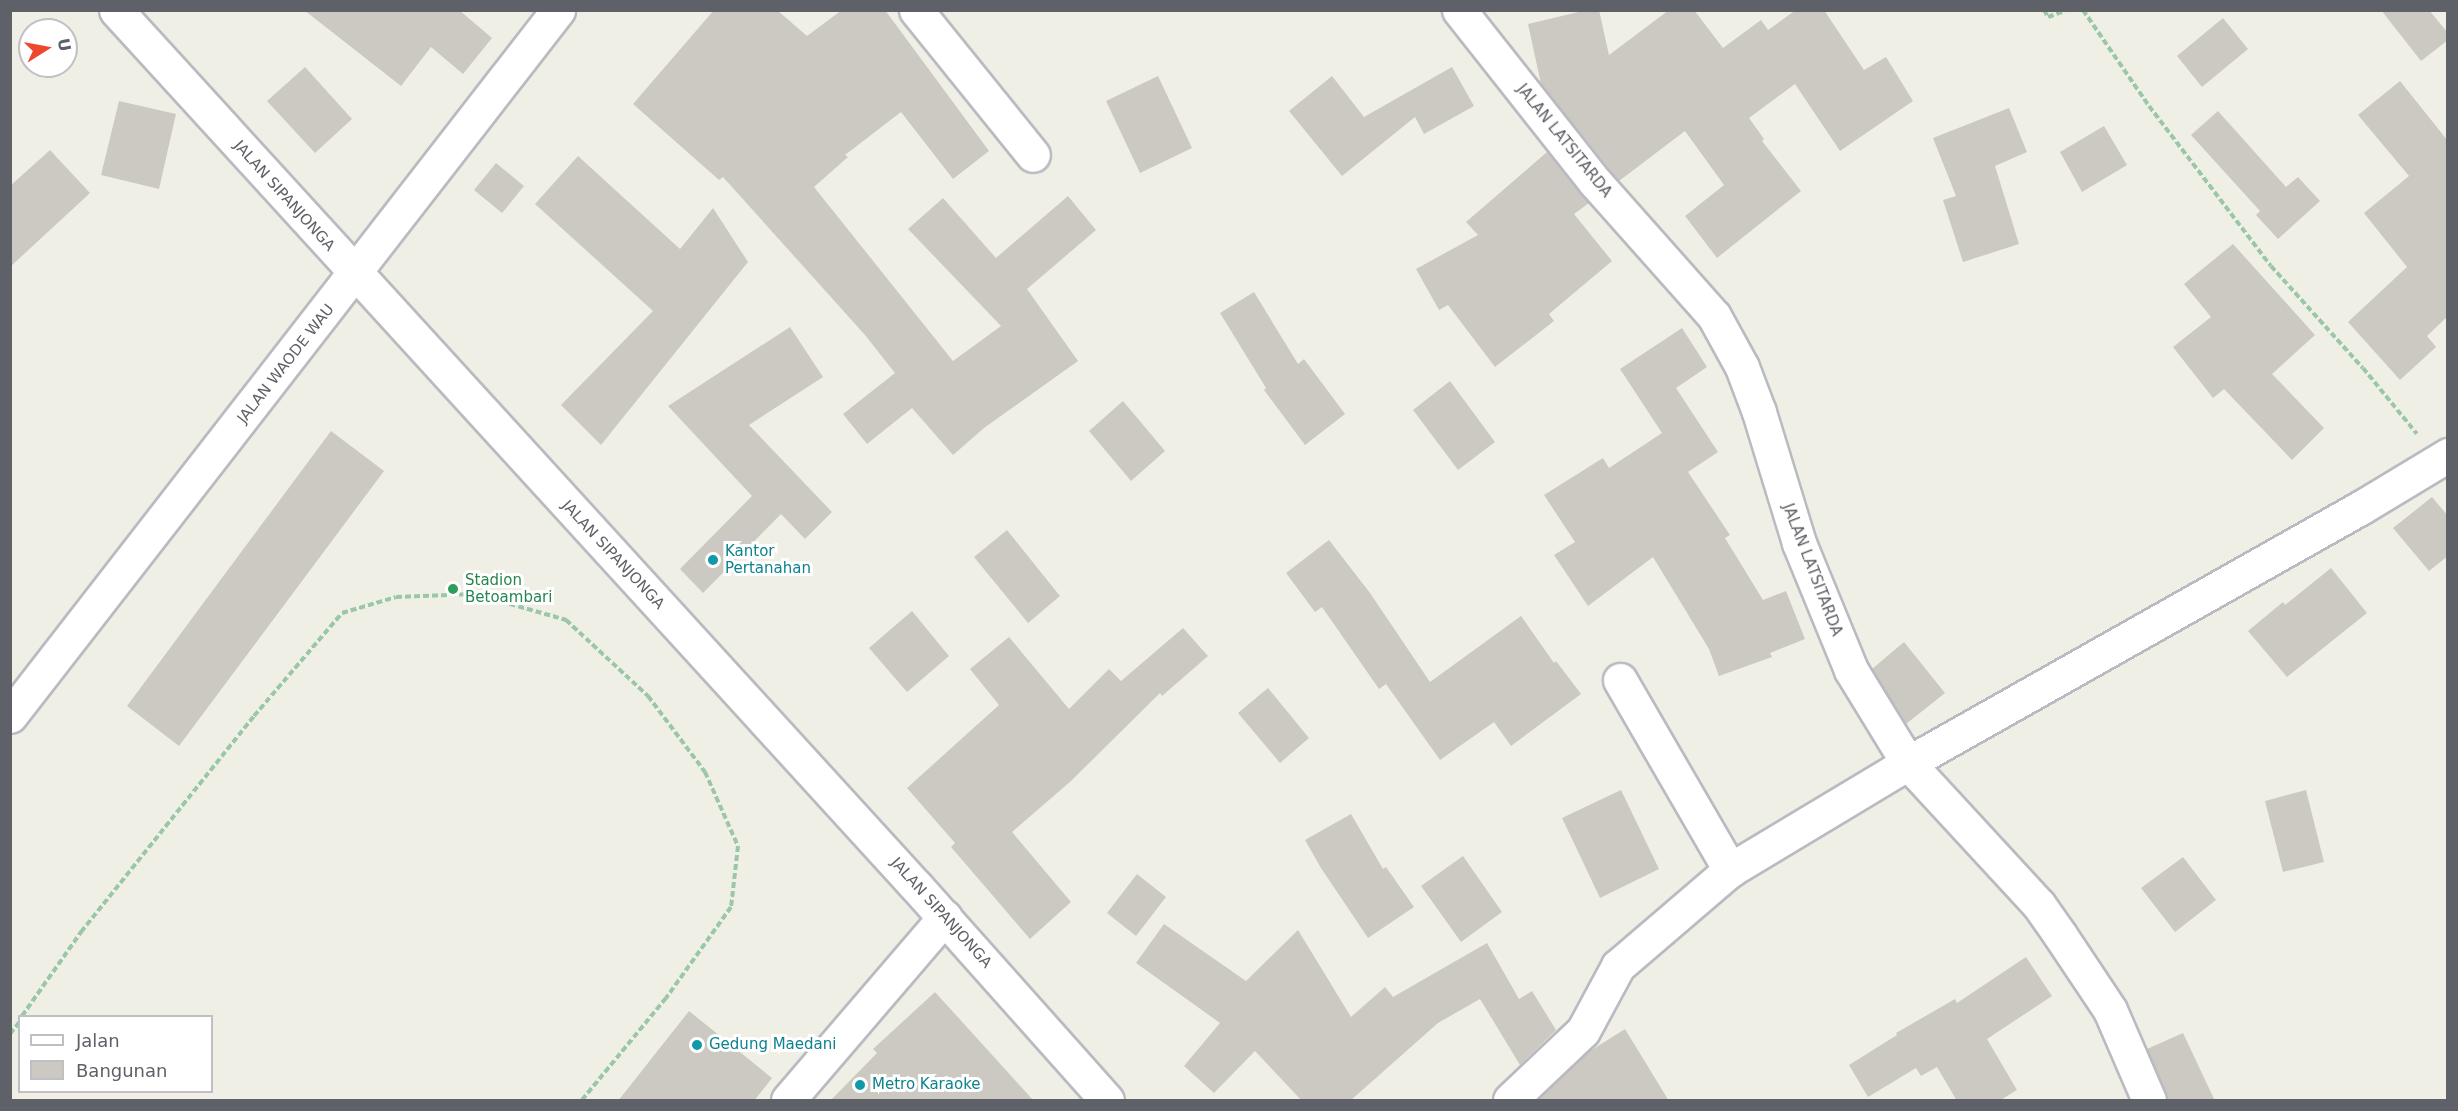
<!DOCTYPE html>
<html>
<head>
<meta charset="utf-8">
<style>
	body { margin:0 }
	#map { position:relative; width:2458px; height:1111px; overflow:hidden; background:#f0efe6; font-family:"DejaVu Sans",sans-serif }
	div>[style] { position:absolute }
	.building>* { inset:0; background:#ccc9c3 }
	.path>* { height:4px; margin-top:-2px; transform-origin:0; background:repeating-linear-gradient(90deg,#9ac7a9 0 6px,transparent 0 9px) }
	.roads { filter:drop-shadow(2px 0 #b9bbc0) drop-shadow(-2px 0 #b9bbc0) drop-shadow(0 2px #b9bbc0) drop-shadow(0 -2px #b9bbc0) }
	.minor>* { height:33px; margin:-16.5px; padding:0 16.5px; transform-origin:16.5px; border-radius:16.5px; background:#fff }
	.tertiary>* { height:33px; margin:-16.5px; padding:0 16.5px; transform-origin:16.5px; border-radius:16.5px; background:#fff }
	.dots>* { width:16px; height:16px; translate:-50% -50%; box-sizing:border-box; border:3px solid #fff; border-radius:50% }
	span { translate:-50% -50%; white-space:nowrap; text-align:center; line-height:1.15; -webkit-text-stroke:6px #fff; paint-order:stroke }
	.street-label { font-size:15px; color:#5e6167 }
	.culture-label { font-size:15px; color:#0d838f }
	.left { translate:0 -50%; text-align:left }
	.leisure-label { font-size:15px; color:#27864d }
	.frame { position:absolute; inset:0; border:12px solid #5e6167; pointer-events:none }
	.legend { position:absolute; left:18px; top:1015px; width:195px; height:78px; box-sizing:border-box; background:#fff; border:2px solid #bfc0c2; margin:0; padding:8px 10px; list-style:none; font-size:18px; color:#5e6167 }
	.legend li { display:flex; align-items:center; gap:12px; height:30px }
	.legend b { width:30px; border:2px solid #bfc0c2 }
	.north { position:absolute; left:18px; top:18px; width:60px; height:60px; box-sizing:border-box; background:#fff; border:2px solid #bfc0c2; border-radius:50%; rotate:79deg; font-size:16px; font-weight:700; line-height:24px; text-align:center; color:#5e6167 }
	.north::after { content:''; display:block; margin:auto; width:21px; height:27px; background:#ee472f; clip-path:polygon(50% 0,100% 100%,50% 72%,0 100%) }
</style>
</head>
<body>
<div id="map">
	<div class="building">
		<i style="clip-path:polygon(304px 10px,459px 10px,492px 38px,463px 74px,431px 47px,401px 86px)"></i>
		<i style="clip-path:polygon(714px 10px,777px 10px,807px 36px,842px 10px,885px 10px,989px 151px,953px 179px,901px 112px,845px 155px,848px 157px,814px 187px,953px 361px,1001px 326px,908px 229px,943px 198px,996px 258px,1068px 196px,1096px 230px,1027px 289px,1078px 361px,984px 428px,953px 455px,912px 408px,867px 444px,843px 414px,895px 373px,865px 335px,723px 177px,719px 180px,633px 104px)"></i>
		<i style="clip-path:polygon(1587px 10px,1599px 10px,1609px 55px,1669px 10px,1694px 10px,1723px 48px,1761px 20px,1768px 30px,1796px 10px,1824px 10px,1864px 70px,1886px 57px,1913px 101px,1840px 151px,1795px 84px,1749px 118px,1764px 139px,1762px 141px,1801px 191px,1717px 258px,1685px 216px,1724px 185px,1685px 131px,1619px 181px,1541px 84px,1528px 24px)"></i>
		<i style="clip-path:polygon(2381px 10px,2429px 10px,2448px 33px,2448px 40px,2421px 61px)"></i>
		<i style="clip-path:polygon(2223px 18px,2248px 49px,2202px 87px,2177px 56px)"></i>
		<i style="clip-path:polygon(305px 67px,352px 119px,315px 153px,267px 101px)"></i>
		<i style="clip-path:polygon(1452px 67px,1474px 106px,1424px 134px,1415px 117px,1342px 176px,1289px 111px,1332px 76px,1364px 117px)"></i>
		<i style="clip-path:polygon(1158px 76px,1192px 148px,1140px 173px,1106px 101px)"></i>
		<i style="clip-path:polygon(2400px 81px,2448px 141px,2448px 316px,2427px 336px,2436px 347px,2400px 380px,2348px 322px,2407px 267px,2364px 213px,2409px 176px,2358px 115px)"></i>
		<i style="clip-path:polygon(119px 101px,176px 114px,159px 189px,101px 175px)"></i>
		<i style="clip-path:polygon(2009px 108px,2027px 152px,1995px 166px,2019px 244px,1963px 262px,1943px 200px,1956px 196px,1933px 138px)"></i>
		<i style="clip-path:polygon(2218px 111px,2286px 187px,2298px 177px,2320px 201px,2278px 239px,2256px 215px,2260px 211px,2191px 135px)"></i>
		<i style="clip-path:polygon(2104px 126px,2127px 165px,2082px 192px,2060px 152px)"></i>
		<i style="clip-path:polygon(50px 150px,90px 193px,10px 267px,10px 186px)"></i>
		<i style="clip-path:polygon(1547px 152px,1589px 203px,1574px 214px,1612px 261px,1549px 314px,1554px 321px,1495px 367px,1448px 305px,1439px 310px,1416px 269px,1478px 235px,1466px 222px)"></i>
		<i style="clip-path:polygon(578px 156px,680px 249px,713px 208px,748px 262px,601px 445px,561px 405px,653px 311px,535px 204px)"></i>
		<i style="clip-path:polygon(496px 163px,524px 186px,502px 213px,474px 190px)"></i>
		<i style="clip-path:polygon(2233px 244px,2315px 335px,2272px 374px,2324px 428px,2292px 460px,2224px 389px,2213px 398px,2173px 347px,2211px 317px,2184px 284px)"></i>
		<i style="clip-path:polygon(1254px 292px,1298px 364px,1304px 359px,1345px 414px,1305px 445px,1264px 390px,1266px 388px,1220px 313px)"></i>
		<i style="clip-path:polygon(790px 327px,823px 377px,749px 425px,832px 512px,805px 539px,781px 514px,703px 593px,680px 569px,752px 496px,668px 406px)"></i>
		<i style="clip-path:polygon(1682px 328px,1707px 367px,1676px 388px,1718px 452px,1688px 472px,1730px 535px,1725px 538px,1763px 600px,1786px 591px,1805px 639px,1770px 653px,1772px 657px,1719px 676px,1709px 649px,1653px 557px,1588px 606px,1554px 555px,1575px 542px,1544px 495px,1603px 458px,1609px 468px,1662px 433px,1620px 369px)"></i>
		<i style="clip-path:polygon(1450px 381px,1495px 442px,1458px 470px,1413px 410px)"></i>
		<i style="clip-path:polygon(1123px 401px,1165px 451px,1131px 481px,1089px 431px)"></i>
		<i style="clip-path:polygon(331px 431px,384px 471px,179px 746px,127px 706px)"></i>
		<i style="clip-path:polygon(2432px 497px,2448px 516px,2448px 556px,2429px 571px,2393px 528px)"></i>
		<i style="clip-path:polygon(1007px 530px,1060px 596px,1028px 623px,974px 557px)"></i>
		<i style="clip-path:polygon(1329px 540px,1370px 593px,1430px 682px,1521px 616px,1554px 663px,1556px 661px,1581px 694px,1511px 746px,1494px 722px,1440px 760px,1386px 684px,1379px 689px,1322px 607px,1315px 612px,1286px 573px)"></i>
		<i style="clip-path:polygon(2331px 568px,2367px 613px,2287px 677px,2248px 631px,2283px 602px,2285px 605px)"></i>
		<i style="clip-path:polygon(912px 611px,949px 656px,907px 692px,869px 648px)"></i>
		<i style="clip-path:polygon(1183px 628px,1208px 656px,1162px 696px,1160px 693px,1071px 781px,1012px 832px,1071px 902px,1030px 939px,951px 847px,955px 843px,907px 788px,999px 705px,970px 669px,1009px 637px,1069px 709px,1109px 669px,1121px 681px)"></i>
		<i style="clip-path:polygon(1904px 642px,1945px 693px,1906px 724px,1872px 669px)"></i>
		<i style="clip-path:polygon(1268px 688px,1309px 738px,1280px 763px,1238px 713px)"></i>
		<i style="clip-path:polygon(1621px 790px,1659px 869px,1600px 898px,1562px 818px)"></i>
		<i style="clip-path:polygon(2306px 790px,2324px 862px,2283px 872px,2265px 801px)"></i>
		<i style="clip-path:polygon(1351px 814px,1383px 869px,1386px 867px,1414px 907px,1368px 938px,1321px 868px,1305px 840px)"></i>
		<i style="clip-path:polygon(1463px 856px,1502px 912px,1461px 942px,1421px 886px)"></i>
		<i style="clip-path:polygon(2183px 857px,2216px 900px,2175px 932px,2141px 888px)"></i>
		<i style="clip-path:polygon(1137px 874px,1166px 897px,1136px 936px,1107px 913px)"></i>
		<i style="clip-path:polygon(1164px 924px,1246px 981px,1298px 930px,1351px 1017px,1385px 987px,1393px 997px,1487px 943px,1519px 999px,1532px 991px,1556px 1030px,1520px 1065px,1480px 999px,1438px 1023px,1350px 1101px,1302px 1101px,1255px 1051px,1214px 1093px,1184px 1066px,1220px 1023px,1136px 963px)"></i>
		<i style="clip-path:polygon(2026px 957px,2052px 996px,1987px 1039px,2017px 1090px,1999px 1101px,1957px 1101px,1937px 1067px,1921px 1076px,1916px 1068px,1868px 1097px,1849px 1065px,1897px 1035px,1896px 1033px,1955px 999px,1957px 1003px)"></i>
		<i style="clip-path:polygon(935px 992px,1034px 1101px,830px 1101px,877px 1053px,873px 1049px)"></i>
		<i style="clip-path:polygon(689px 1011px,772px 1078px,754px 1101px,618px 1101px)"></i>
		<i style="clip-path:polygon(1625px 1029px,1669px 1101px,1542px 1101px,1540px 1098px,1590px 1051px)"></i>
		<i style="clip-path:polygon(2183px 1033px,2215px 1101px,2167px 1101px,2147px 1049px)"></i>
	</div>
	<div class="path">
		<i style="left:2044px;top:10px;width:8px;rotate:60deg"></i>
		<i style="left:2048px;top:17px;width:20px;rotate:-20deg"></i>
		<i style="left:2083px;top:10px;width:116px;rotate:55.5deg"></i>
		<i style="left:2149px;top:106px;width:201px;rotate:52.7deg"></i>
		<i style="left:2271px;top:266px;width:137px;rotate:48deg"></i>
		<i style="left:2363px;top:368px;width:85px;rotate:50.7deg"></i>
		<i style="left:22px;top:1016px;width:103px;rotate:-54.9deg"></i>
		<i style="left:81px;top:932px;width:277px;rotate:-51.3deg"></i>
		<i style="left:254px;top:716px;width:135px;rotate:-49.5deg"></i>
		<i style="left:342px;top:613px;width:56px;rotate:-16.5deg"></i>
		<i style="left:396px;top:597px;width:79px;rotate:-2.2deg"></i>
		<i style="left:475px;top:594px;width:95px;rotate:15.9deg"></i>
		<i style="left:566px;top:620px;width:112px;rotate:42.8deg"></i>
		<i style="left:648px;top:696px;width:95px;rotate:53.1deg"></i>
		<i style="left:705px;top:772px;width:81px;rotate:66deg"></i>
		<i style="left:738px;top:846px;width:61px;rotate:96.5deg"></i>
		<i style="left:731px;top:907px;width:112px;rotate:125.5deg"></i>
		<i style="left:666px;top:998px;width:132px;rotate:129.5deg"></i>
		<i style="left:10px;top:1034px;width:16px;rotate:-52deg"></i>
	</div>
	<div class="roads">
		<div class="minor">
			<i style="left:116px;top:10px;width:1186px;rotate:47.6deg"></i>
			<i style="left:916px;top:886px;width:287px;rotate:48.3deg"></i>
			<i style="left:916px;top:10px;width:186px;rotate:51.1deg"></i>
			<i style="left:1459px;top:10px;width:219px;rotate:51.7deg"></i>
			<i style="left:1595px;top:182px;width:179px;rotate:48.4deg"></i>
			<i style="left:1714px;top:316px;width:58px;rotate:61.2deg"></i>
			<i style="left:1742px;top:367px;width:48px;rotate:69.3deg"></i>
			<i style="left:1759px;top:412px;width:137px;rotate:73deg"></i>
			<i style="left:1799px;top:543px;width:137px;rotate:67.7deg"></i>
			<i style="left:1851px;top:670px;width:109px;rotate:58.5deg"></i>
			<i style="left:1908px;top:763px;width:193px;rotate:47.3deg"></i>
			<i style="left:2039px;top:905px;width:37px;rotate:55deg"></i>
			<i style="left:2060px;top:935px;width:90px;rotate:56.3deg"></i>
			<i style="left:2110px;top:1010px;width:98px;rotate:66.6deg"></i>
			<i style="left:1620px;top:680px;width:220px;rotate:59.9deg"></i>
			<i style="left:788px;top:1100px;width:241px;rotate:-49.4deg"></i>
			<i style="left:1510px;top:1100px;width:100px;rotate:-43.4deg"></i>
			<i style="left:1583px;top:1031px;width:74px;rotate:-61.7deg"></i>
			<i style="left:1618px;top:966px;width:148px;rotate:-40.6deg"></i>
			<i style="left:1730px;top:870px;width:208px;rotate:-31deg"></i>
			<i style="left:1908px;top:763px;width:519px;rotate:-29.43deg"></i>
			<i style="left:2360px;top:508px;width:103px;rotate:-31.1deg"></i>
		</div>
		<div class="tertiary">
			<i style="left:10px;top:716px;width:894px;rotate:-52.18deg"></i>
		</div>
	</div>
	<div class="dots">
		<i style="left:713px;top:560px;background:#0f9aa8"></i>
		<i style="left:453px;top:589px;background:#2e9e5b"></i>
		<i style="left:697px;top:1045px;background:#0f9aa8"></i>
		<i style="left:860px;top:1085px;background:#0f9aa8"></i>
	</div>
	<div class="street-label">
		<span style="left:1564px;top:141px;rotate:51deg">JALAN LATSITARDA</span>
		<span style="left:284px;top:196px;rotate:48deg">JALAN SIPANJONGA</span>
		<span style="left:286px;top:364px;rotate:-52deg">JALAN WAODE WAU</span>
		<span style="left:613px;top:555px;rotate:47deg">JALAN SIPANJONGA</span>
		<span style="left:1812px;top:570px;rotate:69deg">JALAN LATSITARDA</span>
		<span style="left:941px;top:913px;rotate:48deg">JALAN SIPANJONGA</span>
	</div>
	<div class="culture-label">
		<span class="left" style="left:725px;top:560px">Kantor<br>Pertanahan</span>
		<span class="left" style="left:709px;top:1045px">Gedung Maedani</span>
		<span class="left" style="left:872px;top:1085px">Metro Karaoke</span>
	</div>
	<div class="leisure-label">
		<span class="left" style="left:465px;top:589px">Stadion<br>Betoambari</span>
	</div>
	<div class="frame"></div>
	<ul class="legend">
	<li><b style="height:8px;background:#fff"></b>Jalan</li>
	<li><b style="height:16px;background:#ccc9c3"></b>Bangunan</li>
	</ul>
	<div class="north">U</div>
</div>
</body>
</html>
